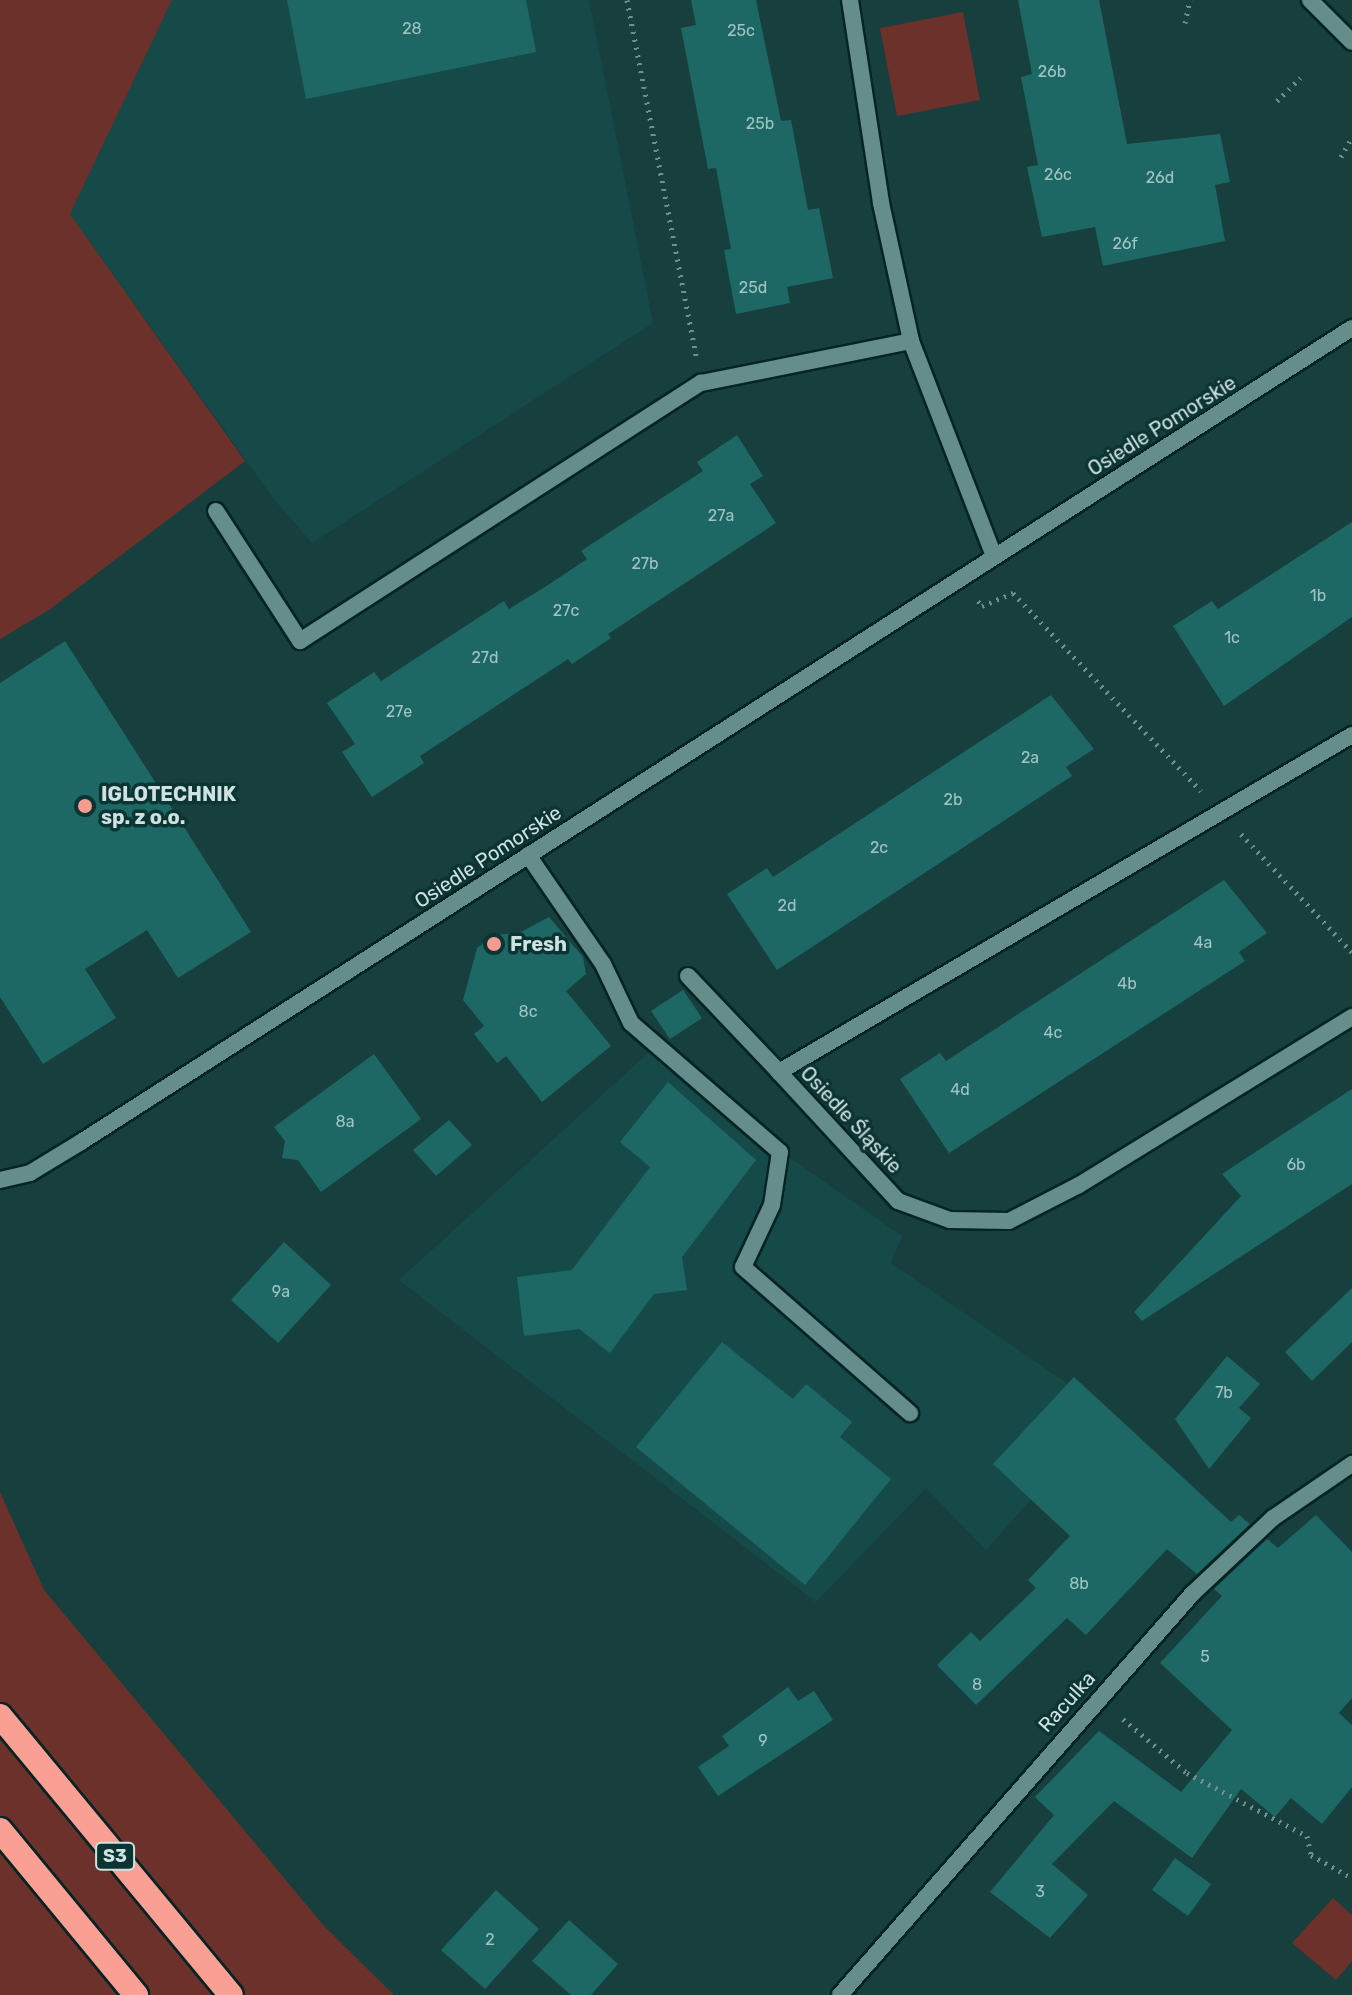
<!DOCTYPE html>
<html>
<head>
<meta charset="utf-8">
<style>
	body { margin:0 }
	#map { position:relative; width:1352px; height:1995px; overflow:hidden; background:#173f3d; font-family:Rubik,sans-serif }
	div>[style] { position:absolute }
	.built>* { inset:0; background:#164a48 }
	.green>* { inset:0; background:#6c312a }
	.building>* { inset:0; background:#1d6865 }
	.path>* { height:5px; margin-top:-2.5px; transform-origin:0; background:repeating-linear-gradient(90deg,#708f8d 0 2px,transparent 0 8px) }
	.roads { filter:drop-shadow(2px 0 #052423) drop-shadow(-2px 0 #052423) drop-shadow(0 2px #052423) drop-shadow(0 -2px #052423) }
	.lane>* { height:16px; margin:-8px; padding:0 8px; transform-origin:8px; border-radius:8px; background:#658d8b }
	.street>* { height:16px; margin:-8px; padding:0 8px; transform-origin:8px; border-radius:8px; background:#658d8b }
	.highway>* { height:24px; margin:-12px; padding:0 12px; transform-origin:12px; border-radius:12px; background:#fa9f93 }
	.dots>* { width:22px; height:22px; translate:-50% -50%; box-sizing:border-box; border:4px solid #0b3432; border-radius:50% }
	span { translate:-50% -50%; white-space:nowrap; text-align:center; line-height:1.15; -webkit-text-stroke:7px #0b3432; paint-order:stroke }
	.number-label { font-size:16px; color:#a1c4c2 }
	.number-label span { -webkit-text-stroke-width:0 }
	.shield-label span { padding:2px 6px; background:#0b3432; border:2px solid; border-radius:6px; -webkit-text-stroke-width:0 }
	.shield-label { font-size:18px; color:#cde2e1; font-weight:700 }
	.street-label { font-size:20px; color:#cde2e1 }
	.poi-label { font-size:20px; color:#cde2e1; font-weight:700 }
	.left { translate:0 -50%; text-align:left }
</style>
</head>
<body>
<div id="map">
	<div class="built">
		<i style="clip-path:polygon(172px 0,589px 0,653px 323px,312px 543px,273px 498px,70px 214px)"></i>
		<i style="clip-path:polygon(656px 1046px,780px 1151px,902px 1236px,891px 1263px,1109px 1412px,986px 1550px,926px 1488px,816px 1602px,399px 1280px)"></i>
	</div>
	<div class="green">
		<i style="clip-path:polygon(0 0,172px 0,70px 214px,245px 461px,49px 610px,0 639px)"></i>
		<i style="clip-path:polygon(963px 12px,980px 100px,897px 116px,880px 28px)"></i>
		<i style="clip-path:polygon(0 1492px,44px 1590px,324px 1926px,394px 1995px,0 1995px)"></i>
		<i style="clip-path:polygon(1333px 1898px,1352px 1915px,1352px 1961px,1336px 1980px,1292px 1943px)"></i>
	</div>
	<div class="building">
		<i style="clip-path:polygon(287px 0,526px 0,536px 52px,306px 99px)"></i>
		<i style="clip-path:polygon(691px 0,756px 0,781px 121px,791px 120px,808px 210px,819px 208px,833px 278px,787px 287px,790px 303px,736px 314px,724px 250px,731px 249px,716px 168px,708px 169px,681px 28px,696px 25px)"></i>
		<i style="clip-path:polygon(1018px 0,1099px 0,1127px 144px,1220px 134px,1230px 182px,1215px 185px,1225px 241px,1103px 266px,1095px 227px,1042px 237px,1027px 167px,1038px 165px,1021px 77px,1032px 74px)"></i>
		<i style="clip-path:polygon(737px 435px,763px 476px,750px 484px,776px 523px,608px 634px,611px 638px,572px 664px,568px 659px,420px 756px,424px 763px,372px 797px,342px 752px,355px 744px,327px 703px,374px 672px,381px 681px,504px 601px,509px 609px,548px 585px,587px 559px,581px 551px,703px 471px,697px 462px)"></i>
		<i style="clip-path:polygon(1352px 522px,1352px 617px,1224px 706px,1173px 626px,1212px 601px,1218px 609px)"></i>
		<i style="clip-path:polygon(65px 641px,251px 932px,178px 978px,147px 930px,85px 969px,116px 1018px,43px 1064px,0 997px,0 683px)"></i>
		<i style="clip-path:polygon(1051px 695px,1094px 749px,1066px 767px,1072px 776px,777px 970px,727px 894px,767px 868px,773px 877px)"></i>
		<i style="clip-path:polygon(1224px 880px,1267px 933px,1239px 952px,1245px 961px,949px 1153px,900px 1079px,940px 1053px,946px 1061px)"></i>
		<i style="clip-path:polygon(549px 917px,583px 957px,586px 974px,566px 991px,611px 1046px,542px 1102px,506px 1056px,497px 1063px,474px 1034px,484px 1026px,463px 1000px,477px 948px,494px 935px,519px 933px)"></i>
		<i style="clip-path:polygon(683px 990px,702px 1018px,670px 1039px,651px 1011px)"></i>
		<i style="clip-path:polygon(374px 1054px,421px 1119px,321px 1192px,298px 1160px,282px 1158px,285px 1141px,274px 1127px)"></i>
		<i style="clip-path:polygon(668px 1082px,756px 1160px,682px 1257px,687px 1290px,654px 1294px,610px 1353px,579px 1329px,524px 1336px,517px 1277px,572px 1270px,650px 1167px,620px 1142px)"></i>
		<i style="clip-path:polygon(1352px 1089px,1352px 1184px,1142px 1321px,1134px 1312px,1241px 1196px,1222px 1174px)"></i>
		<i style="clip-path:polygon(449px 1120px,472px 1145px,436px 1176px,413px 1150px)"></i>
		<i style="clip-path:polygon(284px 1242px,331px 1285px,278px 1343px,231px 1300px)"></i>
		<i style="clip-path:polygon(1352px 1288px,1352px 1342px,1312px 1381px,1285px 1352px)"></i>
		<i style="clip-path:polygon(722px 1342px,793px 1399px,806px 1384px,852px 1422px,840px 1437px,891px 1479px,805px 1585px,636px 1447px)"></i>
		<i style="clip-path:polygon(1227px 1356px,1260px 1384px,1239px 1408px,1251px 1418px,1209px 1469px,1175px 1419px)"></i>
		<i style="clip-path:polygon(1074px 1377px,1231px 1522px,1239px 1515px,1250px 1524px,1197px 1574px,1167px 1549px,1086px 1635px,1067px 1618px,976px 1705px,937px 1665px,971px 1632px,980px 1641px,1036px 1588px,1028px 1580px,1070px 1536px,993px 1464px)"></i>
		<i style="clip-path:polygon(1316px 1515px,1352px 1552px,1352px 1698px,1339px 1713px,1352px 1725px,1352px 1787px,1322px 1824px,1291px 1798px,1275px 1817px,1241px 1789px,1192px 1858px,1114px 1801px,1052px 1864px,1088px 1895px,1050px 1938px,990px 1892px,1054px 1815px,1035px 1797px,1099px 1731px,1181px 1792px,1232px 1730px,1160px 1663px,1222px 1596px,1214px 1589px,1267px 1539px,1278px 1548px)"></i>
		<i style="clip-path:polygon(788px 1687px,798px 1701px,814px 1691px,833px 1720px,718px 1796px,698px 1767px,729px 1746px,722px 1736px)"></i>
		<i style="clip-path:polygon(1175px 1858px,1211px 1884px,1188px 1916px,1152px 1890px)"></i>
		<i style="clip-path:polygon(496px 1890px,539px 1929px,485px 1989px,441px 1950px)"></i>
		<i style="clip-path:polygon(569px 1920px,618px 1964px,591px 1995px,571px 1995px,532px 1961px)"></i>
	</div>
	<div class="path">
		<i style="left:627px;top:0;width:363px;rotate:79deg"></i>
		<i style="left:1185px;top:23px;width:24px;rotate:-78deg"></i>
		<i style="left:1277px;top:101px;width:33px;rotate:-45deg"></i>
		<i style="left:1341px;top:157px;width:23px;rotate:-61deg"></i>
		<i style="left:978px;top:601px;width:6px;rotate:51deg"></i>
		<i style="left:982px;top:606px;width:34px;rotate:-23deg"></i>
		<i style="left:1013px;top:593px;width:273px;rotate:46.5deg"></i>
		<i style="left:1241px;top:834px;width:162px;rotate:46.8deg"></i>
		<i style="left:1123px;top:1719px;width:84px;rotate:40.2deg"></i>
		<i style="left:1187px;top:1773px;width:136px;rotate:27.7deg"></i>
		<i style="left:1307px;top:1836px;width:19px;rotate:78deg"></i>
		<i style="left:1311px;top:1855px;width:47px;rotate:29.3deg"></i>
	</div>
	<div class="roads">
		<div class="lane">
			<i style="left:528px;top:855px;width:132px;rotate:55.5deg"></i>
			<i style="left:603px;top:964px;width:65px;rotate:64.6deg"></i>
			<i style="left:631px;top:1023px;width:197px;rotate:40.9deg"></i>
			<i style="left:780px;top:1152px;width:54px;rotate:98.6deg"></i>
			<i style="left:772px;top:1205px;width:68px;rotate:115.1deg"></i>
			<i style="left:743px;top:1267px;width:222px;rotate:41.2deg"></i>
			<i style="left:688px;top:976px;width:132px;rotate:46.5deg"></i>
		</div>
		<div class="street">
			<i style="left:850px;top:0;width:205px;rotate:81.3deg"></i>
			<i style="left:881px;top:203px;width:141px;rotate:77.7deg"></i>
			<i style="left:911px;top:341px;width:230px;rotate:68.9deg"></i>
			<i style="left:1310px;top:0;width:59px;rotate:45deg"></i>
			<i style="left:216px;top:511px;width:155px;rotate:57.1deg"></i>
			<i style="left:300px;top:641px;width:477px;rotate:-32.8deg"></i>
			<i style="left:701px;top:383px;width:214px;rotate:-11.3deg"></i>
			<i style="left:1352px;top:735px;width:665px;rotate:149.54deg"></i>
			<i style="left:779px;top:1072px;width:176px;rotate:47.3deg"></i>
			<i style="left:898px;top:1201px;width:55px;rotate:20.1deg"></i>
			<i style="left:950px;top:1220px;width:59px;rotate:1deg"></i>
			<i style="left:1009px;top:1221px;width:79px;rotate:-27.2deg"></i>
			<i style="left:1079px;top:1185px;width:321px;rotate:-31.6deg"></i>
			<i style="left:0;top:1180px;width:31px;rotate:-13deg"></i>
			<i style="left:30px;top:1173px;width:60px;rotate:-31.3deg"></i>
			<i style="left:81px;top:1142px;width:1509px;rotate:-32.64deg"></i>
			<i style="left:840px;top:1995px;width:534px;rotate:-48.72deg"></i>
			<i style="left:1192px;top:1594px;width:111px;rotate:-43.2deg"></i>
			<i style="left:1273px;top:1518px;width:96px;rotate:-34.4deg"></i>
		</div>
		<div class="highway">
			<i style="left:0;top:1716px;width:362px;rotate:50.4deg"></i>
			<i style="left:0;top:1830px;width:214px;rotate:50.5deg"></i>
		</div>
	</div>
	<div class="dots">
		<i style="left:85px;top:806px;background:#f59c91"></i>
		<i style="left:494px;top:944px;background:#f59c91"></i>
	</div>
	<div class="number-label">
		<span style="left:412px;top:29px">28</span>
		<span style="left:741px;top:31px">25c</span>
		<span style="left:1052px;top:72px">26b</span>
		<span style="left:760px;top:124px">25b</span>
		<span style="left:1058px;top:175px">26c</span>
		<span style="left:1160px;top:178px">26d</span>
		<span style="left:1125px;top:244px">26f</span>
		<span style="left:753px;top:288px">25d</span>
		<span style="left:721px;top:516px">27a</span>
		<span style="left:645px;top:564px">27b</span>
		<span style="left:1318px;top:596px">1b</span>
		<span style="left:566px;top:611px">27c</span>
		<span style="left:1232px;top:638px">1c</span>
		<span style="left:485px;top:658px">27d</span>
		<span style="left:399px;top:712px">27e</span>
		<span style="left:1030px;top:758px">2a</span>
		<span style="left:953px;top:800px">2b</span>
		<span style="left:879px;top:848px">2c</span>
		<span style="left:787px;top:906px">2d</span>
		<span style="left:1203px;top:943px">4a</span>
		<span style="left:1127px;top:984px">4b</span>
		<span style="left:528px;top:1012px">8c</span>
		<span style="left:1053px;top:1033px">4c</span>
		<span style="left:960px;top:1090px">4d</span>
		<span style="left:345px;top:1122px">8a</span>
		<span style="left:1296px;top:1165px">6b</span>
		<span style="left:281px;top:1292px">9a</span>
		<span style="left:1224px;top:1393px">7b</span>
		<span style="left:1079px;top:1584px">8b</span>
		<span style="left:1205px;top:1657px">5</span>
		<span style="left:977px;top:1685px">8</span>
		<span style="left:763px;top:1741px">9</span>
		<span style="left:1040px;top:1892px">3</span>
		<span style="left:490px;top:1940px">2</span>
	</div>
	<div class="shield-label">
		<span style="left:115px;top:1856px">S3</span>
	</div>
	<div class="street-label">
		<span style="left:1162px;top:426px;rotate:-32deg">Osiedle Pomorskie</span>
		<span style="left:488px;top:857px;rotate:-33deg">Osiedle Pomorskie</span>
		<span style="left:851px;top:1120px;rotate:47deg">Osiedle Śląskie</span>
		<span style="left:1067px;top:1702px;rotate:-48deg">Raculka</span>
	</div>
	<div class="poi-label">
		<span class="left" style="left:101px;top:806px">IGLOTECHNIK<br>sp. z o.o.</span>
		<span class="left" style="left:510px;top:944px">Fresh</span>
	</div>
</div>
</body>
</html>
